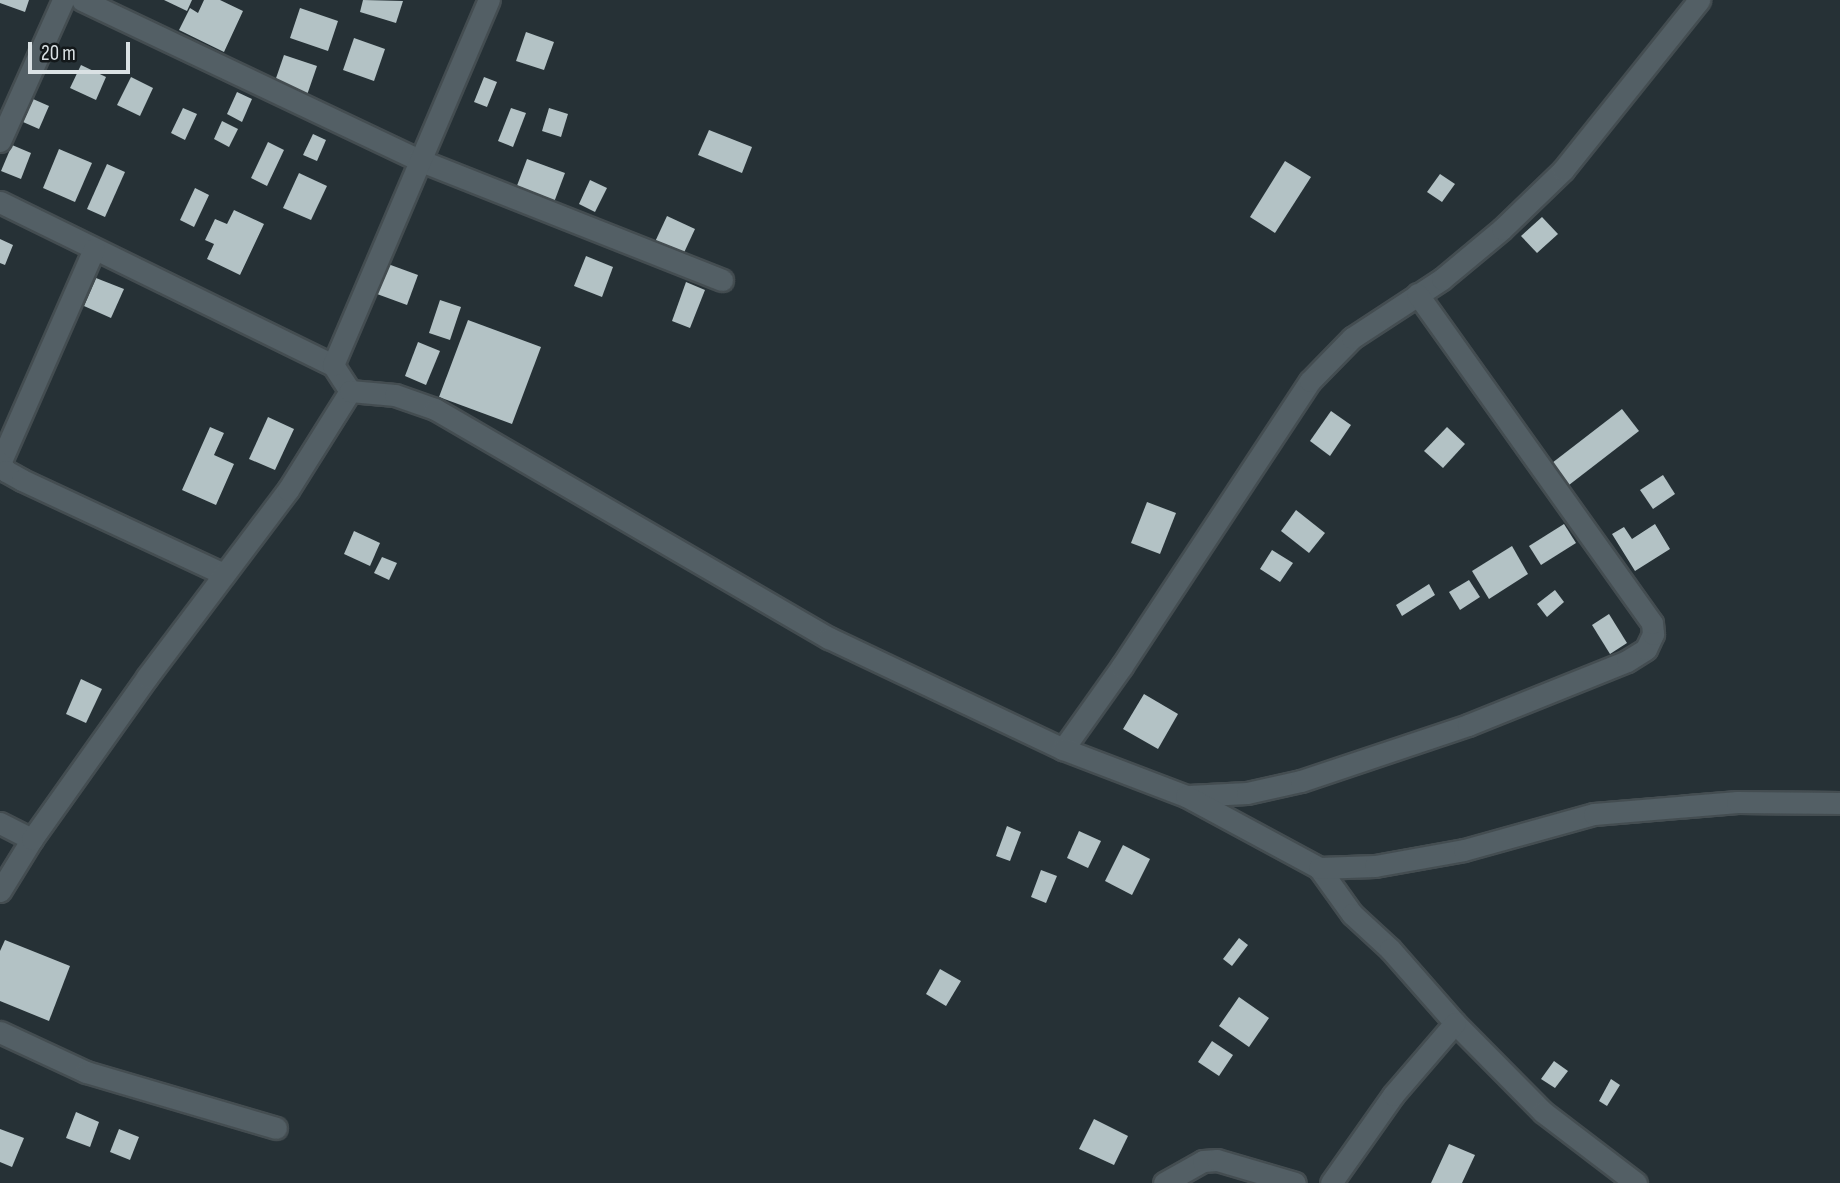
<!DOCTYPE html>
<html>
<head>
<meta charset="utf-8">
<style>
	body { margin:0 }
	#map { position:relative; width:1840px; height:1183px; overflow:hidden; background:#263136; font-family:"Sofia Sans Condensed",sans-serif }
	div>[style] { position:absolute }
	.building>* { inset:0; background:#b3c2c5 }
	.roads { filter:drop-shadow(2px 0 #444d51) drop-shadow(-2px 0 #444d51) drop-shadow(0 2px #444d51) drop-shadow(0 -2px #444d51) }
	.minor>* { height:21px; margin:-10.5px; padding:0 10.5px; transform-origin:10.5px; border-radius:10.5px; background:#535f65 }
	span { translate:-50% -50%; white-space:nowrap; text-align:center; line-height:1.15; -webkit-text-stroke:7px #13181a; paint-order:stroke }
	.scale { position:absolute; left:28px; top:42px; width:102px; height:32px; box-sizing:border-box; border:4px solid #dae1e4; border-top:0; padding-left:9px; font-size:21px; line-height:24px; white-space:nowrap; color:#dae1e4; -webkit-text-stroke:5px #13181a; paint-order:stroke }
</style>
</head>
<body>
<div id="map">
	<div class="building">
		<i style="clip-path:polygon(0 0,29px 0,25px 12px,0 3px)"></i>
		<i style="clip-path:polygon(164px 0,192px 0,187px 11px)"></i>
		<i style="clip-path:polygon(204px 0,220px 0,243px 11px,224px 52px,179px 30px,190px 8px,198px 13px)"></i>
		<i style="clip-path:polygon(363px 0,403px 1px,396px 23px,360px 12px)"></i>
		<i style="clip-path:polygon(300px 8px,338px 21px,328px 51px,290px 38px)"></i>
		<i style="clip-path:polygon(526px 32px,554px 42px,544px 70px,516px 61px)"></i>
		<i style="clip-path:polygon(354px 38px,385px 49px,374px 81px,343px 70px)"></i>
		<i style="clip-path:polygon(284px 55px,317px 66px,307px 95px,274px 84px)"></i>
		<i style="clip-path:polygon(81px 65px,106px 77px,96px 100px,70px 88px)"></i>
		<i style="clip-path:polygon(131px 77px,153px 88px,140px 116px,117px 105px)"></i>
		<i style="clip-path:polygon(484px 77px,497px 82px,487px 107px,474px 102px)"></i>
		<i style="clip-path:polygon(237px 92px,252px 99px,242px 122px,227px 114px)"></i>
		<i style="clip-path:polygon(33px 99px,49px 106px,39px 129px,23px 122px)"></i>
		<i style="clip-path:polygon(183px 108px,197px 114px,185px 140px,171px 133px)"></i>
		<i style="clip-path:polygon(511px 108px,526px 113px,513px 147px,498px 141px)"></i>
		<i style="clip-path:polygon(549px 108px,568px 114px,561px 137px,542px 131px)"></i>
		<i style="clip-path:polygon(222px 121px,238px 129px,229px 147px,214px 139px)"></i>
		<i style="clip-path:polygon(709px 130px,752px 147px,742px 173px,698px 155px)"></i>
		<i style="clip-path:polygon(313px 134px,326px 140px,317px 161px,303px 155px)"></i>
		<i style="clip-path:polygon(268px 142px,284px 150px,267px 186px,251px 178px)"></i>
		<i style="clip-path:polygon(12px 145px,31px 153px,21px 179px,1px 171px)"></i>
		<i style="clip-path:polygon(59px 149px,92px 163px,75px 202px,43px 188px)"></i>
		<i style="clip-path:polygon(527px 159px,565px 173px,553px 205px,515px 191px)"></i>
		<i style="clip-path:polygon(1285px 161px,1311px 177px,1275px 233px,1250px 217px)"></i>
		<i style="clip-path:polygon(107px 164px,125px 172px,105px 217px,87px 209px)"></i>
		<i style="clip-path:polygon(299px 173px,327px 186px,311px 220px,283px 208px)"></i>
		<i style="clip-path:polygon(1440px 174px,1455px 184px,1442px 202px,1427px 192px)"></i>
		<i style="clip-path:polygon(590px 180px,607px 188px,595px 212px,579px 204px)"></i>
		<i style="clip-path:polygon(195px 188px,209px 195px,194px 227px,180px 220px)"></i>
		<i style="clip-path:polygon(234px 210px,264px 224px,240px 275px,207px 259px,214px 244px,205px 240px,215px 219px,227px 224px)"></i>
		<i style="clip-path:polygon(667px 216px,695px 229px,682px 257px,654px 244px)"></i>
		<i style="clip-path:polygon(1542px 217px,1558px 234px,1537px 253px,1521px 236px)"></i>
		<i style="clip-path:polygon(0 239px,13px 245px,5px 265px,0 263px)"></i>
		<i style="clip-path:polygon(586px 256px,613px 267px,602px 297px,574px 286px)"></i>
		<i style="clip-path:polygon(388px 264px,418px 275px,407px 305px,377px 294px)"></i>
		<i style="clip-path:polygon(96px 278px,124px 289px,111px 318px,84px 306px)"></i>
		<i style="clip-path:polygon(686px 282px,705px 290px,690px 328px,672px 321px)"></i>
		<i style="clip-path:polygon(440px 300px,461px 307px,450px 340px,429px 333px)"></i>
		<i style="clip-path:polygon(468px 320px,541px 347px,512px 424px,439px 397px)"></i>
		<i style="clip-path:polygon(418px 342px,440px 351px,426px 385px,405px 376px)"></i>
		<i style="clip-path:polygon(1622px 409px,1639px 431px,1569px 485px,1552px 463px)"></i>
		<i style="clip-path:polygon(1331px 411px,1351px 425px,1330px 456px,1310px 441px)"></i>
		<i style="clip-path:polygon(268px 417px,294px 429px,275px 470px,249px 459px)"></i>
		<i style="clip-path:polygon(210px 427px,224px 433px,214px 455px,234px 464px,216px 505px,182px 490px)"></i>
		<i style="clip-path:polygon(1447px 427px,1465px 444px,1443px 468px,1424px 451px)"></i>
		<i style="clip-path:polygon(1663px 475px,1675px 494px,1653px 509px,1640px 490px)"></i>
		<i style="clip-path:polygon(1147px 502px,1176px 513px,1160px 554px,1131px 543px)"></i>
		<i style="clip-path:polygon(1296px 510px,1325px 533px,1309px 553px,1281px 531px)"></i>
		<i style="clip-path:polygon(1564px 524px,1576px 543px,1541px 565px,1529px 546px)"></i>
		<i style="clip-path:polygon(1655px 524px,1670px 549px,1635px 571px,1612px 534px,1624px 527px,1632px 539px)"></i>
		<i style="clip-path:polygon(354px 531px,380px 543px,370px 566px,344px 554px)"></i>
		<i style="clip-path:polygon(1512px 546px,1528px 574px,1489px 599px,1472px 571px)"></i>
		<i style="clip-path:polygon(1272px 550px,1293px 563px,1280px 582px,1260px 569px)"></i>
		<i style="clip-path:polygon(382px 557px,397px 563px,389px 580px,374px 573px)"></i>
		<i style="clip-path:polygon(1469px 580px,1480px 597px,1460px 610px,1449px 592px)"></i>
		<i style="clip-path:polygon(1429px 584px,1435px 595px,1402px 616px,1396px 605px)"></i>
		<i style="clip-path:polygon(1555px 590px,1564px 602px,1547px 617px,1537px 604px)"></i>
		<i style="clip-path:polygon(1609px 614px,1627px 643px,1610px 654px,1592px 625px)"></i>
		<i style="clip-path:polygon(81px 679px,102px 689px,86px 723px,66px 714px)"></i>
		<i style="clip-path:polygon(1144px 694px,1178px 714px,1158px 749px,1123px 729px)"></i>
		<i style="clip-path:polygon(1007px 826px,1021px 832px,1010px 861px,996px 856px)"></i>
		<i style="clip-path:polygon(1079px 831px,1101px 841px,1088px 868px,1067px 858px)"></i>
		<i style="clip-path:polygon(1123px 845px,1150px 859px,1132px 895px,1105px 881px)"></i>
		<i style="clip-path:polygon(1041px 870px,1057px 876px,1046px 903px,1031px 897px)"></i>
		<i style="clip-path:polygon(1239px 938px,1248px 945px,1232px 966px,1223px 959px)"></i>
		<i style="clip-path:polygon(5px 940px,70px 966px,49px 1021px,0 1001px,0 951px)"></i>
		<i style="clip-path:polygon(940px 969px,961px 981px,946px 1006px,926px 994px)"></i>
		<i style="clip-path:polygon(1239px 997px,1269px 1018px,1249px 1047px,1219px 1026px)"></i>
		<i style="clip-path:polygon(1212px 1041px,1233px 1055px,1219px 1076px,1198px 1062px)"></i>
		<i style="clip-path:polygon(1554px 1061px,1568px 1071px,1555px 1088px,1541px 1079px)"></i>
		<i style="clip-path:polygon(1611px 1079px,1620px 1085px,1607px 1106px,1599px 1101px)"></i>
		<i style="clip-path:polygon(76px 1112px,99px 1122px,90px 1147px,66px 1138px)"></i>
		<i style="clip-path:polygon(1094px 1119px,1128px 1136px,1114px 1165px,1079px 1149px)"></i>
		<i style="clip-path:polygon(0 1129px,24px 1138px,12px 1167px,0 1162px)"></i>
		<i style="clip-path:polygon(119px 1129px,139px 1137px,130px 1160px,110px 1152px)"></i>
		<i style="clip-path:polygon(1449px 1144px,1475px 1155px,1462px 1183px,1431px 1183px)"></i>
	</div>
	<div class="roads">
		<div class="minor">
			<i style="left:82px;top:0;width:373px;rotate:25.4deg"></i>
			<i style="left:419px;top:160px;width:326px;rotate:21.6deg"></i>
			<i style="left:0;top:141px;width:154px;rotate:-65.9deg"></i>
			<i style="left:0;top:202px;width:371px;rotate:26.1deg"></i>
			<i style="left:333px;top:365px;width:31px;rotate:57deg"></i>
			<i style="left:94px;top:249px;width:234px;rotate:113.7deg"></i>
			<i style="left:0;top:463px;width:10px;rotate:53deg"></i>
			<i style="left:6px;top:471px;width:18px;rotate:29deg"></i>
			<i style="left:22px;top:480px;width:223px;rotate:25deg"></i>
			<i style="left:333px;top:365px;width:397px;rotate:-66.9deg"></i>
			<i style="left:1063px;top:749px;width:102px;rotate:-54.6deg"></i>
			<i style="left:1122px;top:666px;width:341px;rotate:-56.6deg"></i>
			<i style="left:1310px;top:381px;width:60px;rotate:-45.7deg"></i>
			<i style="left:1352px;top:338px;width:108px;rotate:-33.2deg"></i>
			<i style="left:1442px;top:279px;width:78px;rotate:-39.8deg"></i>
			<i style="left:1502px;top:229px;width:85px;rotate:-44deg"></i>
			<i style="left:1563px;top:170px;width:218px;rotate:-51.3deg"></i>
			<i style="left:1188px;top:796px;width:59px;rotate:-2.9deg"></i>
			<i style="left:1247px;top:793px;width:55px;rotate:-12.5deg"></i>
			<i style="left:1301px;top:781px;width:176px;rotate:-18.5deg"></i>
			<i style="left:1468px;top:725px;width:171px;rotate:-21.9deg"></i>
			<i style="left:1627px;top:661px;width:22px;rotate:-32deg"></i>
			<i style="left:1646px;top:649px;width:17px;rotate:-65deg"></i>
			<i style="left:1653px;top:634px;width:11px;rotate:-95deg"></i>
			<i style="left:1652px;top:623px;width:404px;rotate:-125.5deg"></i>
			<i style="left:0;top:823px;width:36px;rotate:27deg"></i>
			<i style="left:1319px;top:868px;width:57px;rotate:54.3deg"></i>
			<i style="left:1352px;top:914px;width:52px;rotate:42.6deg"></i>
			<i style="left:1390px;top:949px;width:98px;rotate:48.7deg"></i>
			<i style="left:1455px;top:1023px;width:125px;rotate:45.3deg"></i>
			<i style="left:1543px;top:1112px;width:117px;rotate:37.4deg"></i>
			<i style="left:0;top:891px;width:61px;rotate:-58.4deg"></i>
			<i style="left:32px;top:839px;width:199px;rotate:-54.6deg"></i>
			<i style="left:147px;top:677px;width:234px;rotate:-53deg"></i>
			<i style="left:288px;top:490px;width:117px;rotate:-57.9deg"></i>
			<i style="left:350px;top:391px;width:45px;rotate:5.1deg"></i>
			<i style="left:395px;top:395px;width:42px;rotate:19.3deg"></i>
			<i style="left:435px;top:409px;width:456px;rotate:30.2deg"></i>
			<i style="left:829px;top:638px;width:259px;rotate:25.4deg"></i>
			<i style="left:1063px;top:749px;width:132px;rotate:20.9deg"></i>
			<i style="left:1186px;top:796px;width:151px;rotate:28.4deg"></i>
			<i style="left:1319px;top:868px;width:56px;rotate:-2deg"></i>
			<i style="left:1375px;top:866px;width:90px;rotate:-10.2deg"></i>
			<i style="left:1464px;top:850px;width:135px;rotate:-15.5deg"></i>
			<i style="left:1594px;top:814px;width:144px;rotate:-4.8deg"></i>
			<i style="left:1737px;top:802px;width:103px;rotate:0.6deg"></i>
			<i style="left:0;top:1032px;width:95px;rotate:24.9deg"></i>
			<i style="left:86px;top:1072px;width:198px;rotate:16.4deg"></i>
			<i style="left:1164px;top:1183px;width:45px;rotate:-29.4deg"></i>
			<i style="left:1203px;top:1161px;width:14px;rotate:-4deg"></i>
			<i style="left:1217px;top:1160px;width:81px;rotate:16.4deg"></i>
			<i style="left:1331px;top:1183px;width:108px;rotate:-54.8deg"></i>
			<i style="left:1393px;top:1095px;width:95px;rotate:-49.3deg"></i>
		</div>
	</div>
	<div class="scale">20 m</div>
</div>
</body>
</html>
